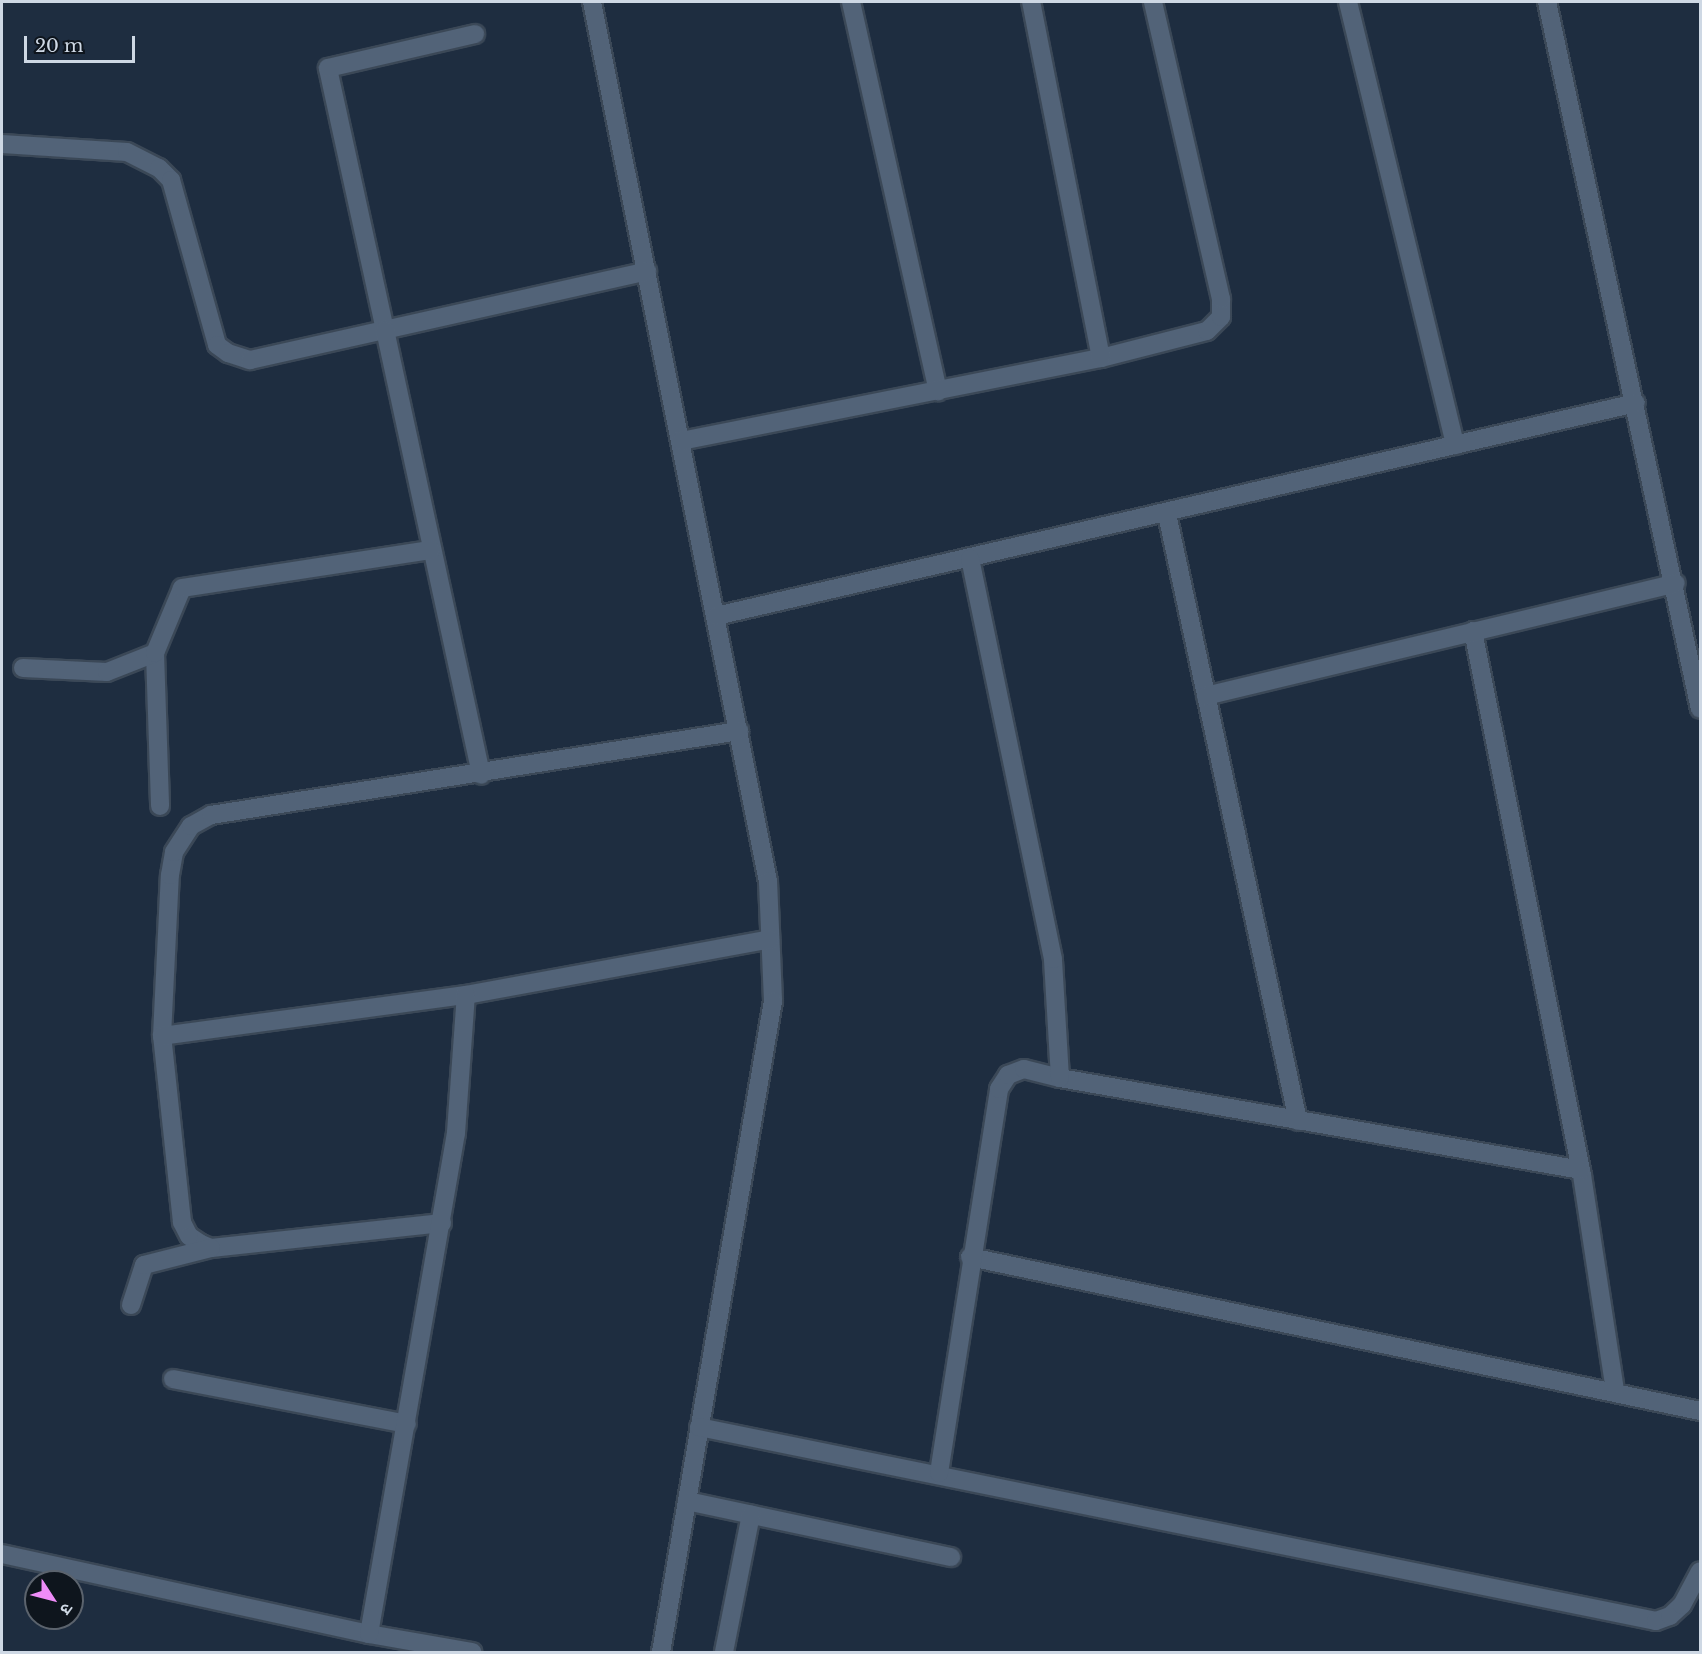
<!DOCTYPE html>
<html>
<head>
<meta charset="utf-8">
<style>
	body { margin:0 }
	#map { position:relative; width:1702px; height:1654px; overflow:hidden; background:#1e2d40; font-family:"Libre Baskerville","Noto Sans Devanagari",serif }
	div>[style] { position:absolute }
	.roads { filter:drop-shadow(2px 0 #3b4857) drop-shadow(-2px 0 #3b4857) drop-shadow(0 2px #3b4857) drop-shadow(0 -2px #3b4857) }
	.lane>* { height:18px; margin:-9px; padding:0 9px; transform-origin:9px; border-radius:9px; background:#526378 }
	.street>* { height:18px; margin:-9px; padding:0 9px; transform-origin:9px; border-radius:9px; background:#526378 }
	span { translate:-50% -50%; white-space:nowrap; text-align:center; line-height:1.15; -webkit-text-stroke:5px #0e151d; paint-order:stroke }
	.frame { position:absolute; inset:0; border:3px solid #ced8e4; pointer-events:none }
	.north { position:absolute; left:24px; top:1570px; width:60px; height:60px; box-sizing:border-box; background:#0e151d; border:2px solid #5b636d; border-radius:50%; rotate:126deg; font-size:16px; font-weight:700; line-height:24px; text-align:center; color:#ced8e4 }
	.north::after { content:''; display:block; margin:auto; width:21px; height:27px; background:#ee8cf8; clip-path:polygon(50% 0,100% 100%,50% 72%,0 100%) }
	.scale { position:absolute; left:24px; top:36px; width:111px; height:27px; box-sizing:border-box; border:3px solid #ced8e4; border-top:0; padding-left:8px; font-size:18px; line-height:21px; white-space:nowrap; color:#ced8e4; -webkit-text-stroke:4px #0e151d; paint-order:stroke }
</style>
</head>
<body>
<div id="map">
	<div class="roads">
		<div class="lane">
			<i style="left:385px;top:330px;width:268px;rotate:-102.3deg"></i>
			<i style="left:328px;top:68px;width:151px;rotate:-13deg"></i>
			<i style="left:687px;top:1501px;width:270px;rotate:12deg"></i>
			<i style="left:724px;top:1652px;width:140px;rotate:-78.9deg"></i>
		</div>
		<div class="street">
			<i style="left:592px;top:2px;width:896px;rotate:78.68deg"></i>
			<i style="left:768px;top:881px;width:120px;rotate:87.6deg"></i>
			<i style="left:773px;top:1001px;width:661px;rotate:99.76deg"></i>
			<i style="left:851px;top:2px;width:399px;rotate:77.4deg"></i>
			<i style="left:1348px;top:2px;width:456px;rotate:76.4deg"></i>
			<i style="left:1547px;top:2px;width:723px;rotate:77.79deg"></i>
			<i style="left:2px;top:144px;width:125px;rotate:3.7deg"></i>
			<i style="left:127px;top:152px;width:36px;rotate:27deg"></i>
			<i style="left:159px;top:168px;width:17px;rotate:45deg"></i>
			<i style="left:171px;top:180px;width:171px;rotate:74.4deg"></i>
			<i style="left:217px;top:345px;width:14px;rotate:36deg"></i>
			<i style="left:228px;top:353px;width:23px;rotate:18deg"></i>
			<i style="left:250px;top:360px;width:407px;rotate:-12.6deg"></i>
			<i style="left:385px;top:330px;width:455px;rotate:77.8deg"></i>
			<i style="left:1101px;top:358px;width:109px;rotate:-14.3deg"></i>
			<i style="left:1207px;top:331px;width:20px;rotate:-45deg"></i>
			<i style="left:1221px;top:317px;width:18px;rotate:-90deg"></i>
			<i style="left:1221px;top:299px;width:305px;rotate:-102.9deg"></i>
			<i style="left:681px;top:441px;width:428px;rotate:-11.2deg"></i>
			<i style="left:1101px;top:358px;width:363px;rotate:-101.1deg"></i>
			<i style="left:1167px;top:514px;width:621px;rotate:77.82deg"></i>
			<i style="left:716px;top:616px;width:944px;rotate:-13.04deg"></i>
			<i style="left:1473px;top:631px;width:555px;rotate:78.67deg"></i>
			<i style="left:1582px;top:1175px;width:218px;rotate:81.3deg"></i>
			<i style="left:155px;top:653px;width:153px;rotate:88.1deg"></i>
			<i style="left:23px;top:668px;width:84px;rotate:2.7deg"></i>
			<i style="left:107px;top:672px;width:52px;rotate:-21.6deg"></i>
			<i style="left:155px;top:653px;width:70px;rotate:-67.4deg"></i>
			<i style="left:182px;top:588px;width:252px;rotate:-8.7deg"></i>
			<i style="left:1206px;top:696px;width:483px;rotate:-13.5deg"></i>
			<i style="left:162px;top:1036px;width:161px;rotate:-87.2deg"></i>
			<i style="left:170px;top:875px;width:23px;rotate:-80deg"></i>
			<i style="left:174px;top:852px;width:31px;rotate:-57deg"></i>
			<i style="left:191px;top:826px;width:23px;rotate:-29deg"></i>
			<i style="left:211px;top:815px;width:535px;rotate:-9.04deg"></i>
			<i style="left:1060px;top:1078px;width:529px;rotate:10.01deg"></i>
			<i style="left:442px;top:1223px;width:232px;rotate:173.8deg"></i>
			<i style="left:211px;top:1248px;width:11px;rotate:-158deg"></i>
			<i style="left:201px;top:1244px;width:14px;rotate:-146deg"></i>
			<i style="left:189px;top:1236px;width:16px;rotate:-117deg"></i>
			<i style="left:182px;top:1222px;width:187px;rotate:-96.1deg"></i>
			<i style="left:162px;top:1036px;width:307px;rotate:-7.7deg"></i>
			<i style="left:466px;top:995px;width:309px;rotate:-10.4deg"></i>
			<i style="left:970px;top:1257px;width:746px;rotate:11.91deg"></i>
			<i style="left:131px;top:1305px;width:42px;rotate:-72deg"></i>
			<i style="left:144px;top:1265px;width:69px;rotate:-14.2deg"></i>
			<i style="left:173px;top:1379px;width:238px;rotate:10.9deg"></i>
			<i style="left:699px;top:1427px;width:976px;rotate:11.46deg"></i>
			<i style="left:1656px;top:1621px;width:15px;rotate:-20deg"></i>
			<i style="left:1670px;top:1616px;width:16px;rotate:-43deg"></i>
			<i style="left:1682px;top:1605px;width:38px;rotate:-62deg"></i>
			<i style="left:939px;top:1473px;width:389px;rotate:-81.1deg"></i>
			<i style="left:999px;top:1089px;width:17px;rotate:-57deg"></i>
			<i style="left:1008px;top:1075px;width:17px;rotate:-21deg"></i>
			<i style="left:1024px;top:1069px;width:37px;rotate:14deg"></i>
			<i style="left:1060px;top:1078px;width:119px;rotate:-93.4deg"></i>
			<i style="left:1053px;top:959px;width:409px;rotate:-101.7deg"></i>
			<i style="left:2px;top:1554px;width:376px;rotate:12.3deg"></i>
			<i style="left:369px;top:1634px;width:105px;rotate:9.9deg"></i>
			<i style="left:369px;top:1634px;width:508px;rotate:-80.15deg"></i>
			<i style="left:456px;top:1133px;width:138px;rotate:-85.9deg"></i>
		</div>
	</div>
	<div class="frame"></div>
	<div class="north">उ</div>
	<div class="scale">20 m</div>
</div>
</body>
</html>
